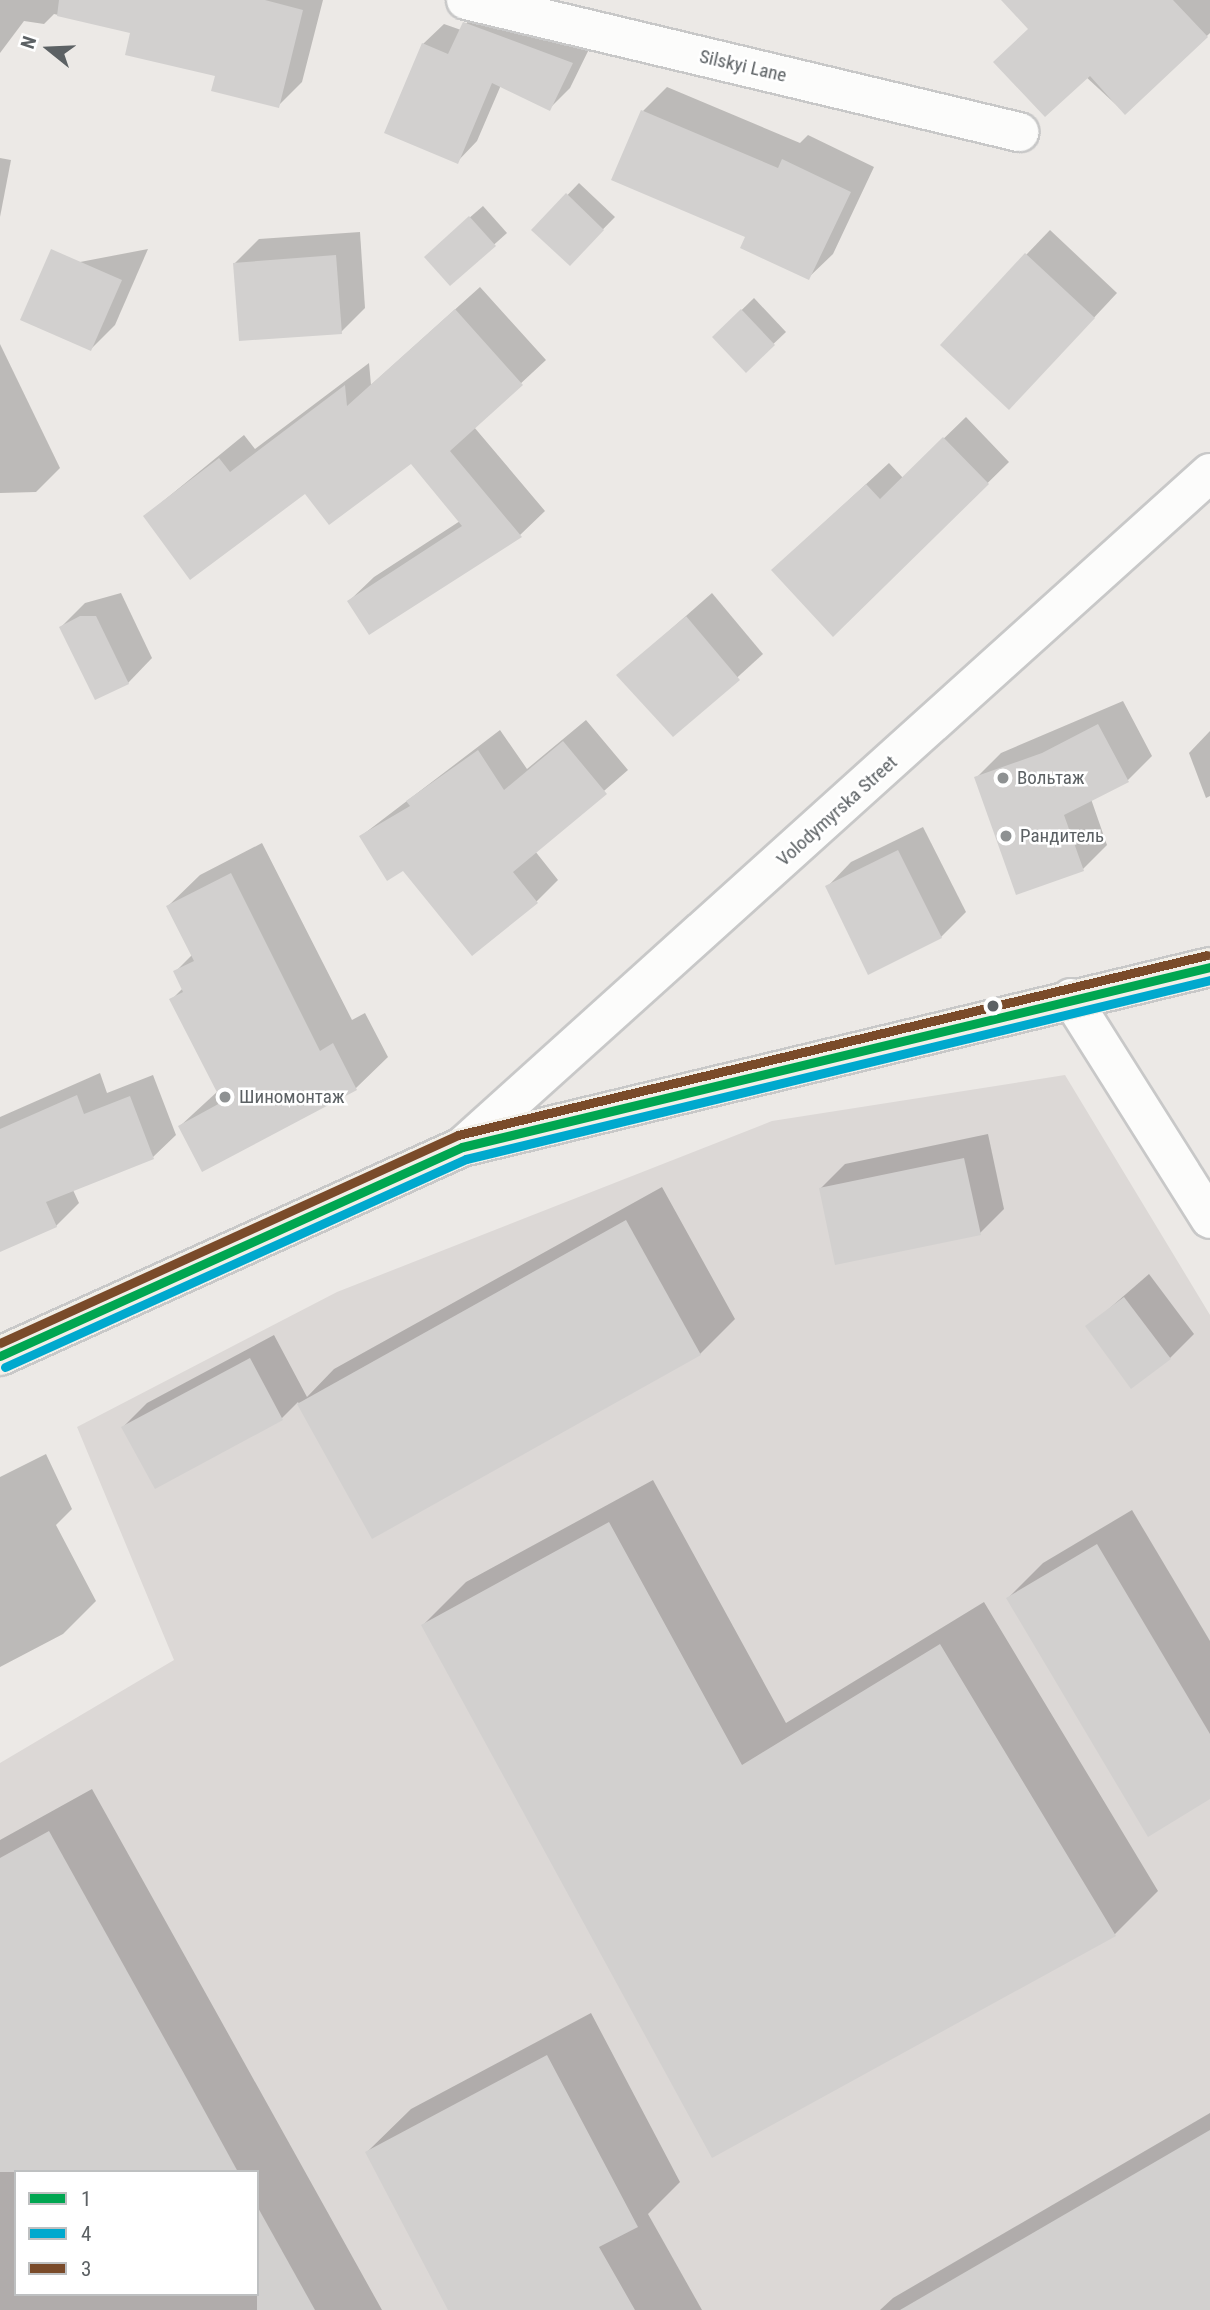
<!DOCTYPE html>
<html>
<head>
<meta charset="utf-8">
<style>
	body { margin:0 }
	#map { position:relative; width:1210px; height:2310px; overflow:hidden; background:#ece9e6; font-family:"Roboto Condensed",sans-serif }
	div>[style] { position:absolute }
	.industrial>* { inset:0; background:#dcd8d6 }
	.shadow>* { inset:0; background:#0003 }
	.building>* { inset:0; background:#d2d0cf }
	.roads { filter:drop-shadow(2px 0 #c8c8c8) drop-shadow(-2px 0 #c8c8c8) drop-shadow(0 2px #c8c8c8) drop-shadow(0 -2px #c8c8c8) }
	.minor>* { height:38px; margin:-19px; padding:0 19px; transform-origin:19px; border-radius:19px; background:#fcfcfb }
	.tertiary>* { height:38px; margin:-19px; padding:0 19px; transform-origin:19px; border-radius:19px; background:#fcfcfb }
	.primary>* { height:38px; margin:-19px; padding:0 19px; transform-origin:19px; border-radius:19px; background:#f2efe8 }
	.bus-1>* { height:9px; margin:-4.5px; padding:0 4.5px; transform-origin:4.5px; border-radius:4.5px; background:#00a651 }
	.bus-2>* { height:9px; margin:-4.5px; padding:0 4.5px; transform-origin:4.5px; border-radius:4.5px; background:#00a9ce }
	.bus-3>* { height:9px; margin:-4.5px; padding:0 4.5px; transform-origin:4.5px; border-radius:4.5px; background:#7a4b2a }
	.dots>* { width:19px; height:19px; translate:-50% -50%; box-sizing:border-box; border:4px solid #fff; border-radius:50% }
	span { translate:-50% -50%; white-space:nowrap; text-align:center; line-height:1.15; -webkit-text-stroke:5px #fff; paint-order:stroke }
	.street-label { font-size:19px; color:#5c6164 }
	.poi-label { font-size:19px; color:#5c6164 }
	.left { translate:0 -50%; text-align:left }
	.legend { position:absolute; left:14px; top:2170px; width:245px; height:126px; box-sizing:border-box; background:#fff; border:2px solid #bec0c1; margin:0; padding:9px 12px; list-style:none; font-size:21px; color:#5c6164 }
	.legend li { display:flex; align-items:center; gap:14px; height:35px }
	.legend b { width:35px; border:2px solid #bec0c1 }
	.north { position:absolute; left:14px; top:14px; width:70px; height:70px; -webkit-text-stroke:5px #fff; paint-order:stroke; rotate:288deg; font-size:19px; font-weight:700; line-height:28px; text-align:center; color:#5c6164 }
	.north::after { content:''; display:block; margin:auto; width:24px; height:32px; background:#5c6164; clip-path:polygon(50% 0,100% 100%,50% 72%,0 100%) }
</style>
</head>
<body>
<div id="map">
	<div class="industrial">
		<i style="clip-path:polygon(evenodd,1065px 1075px,1210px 1315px,1210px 2310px,0 2310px,0 1763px,174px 1660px,77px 1427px,337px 1292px,772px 1121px,1065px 1075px,16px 2172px,257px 2172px,257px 2294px,16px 2294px,16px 2172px)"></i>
	</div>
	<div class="shadow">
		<i style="clip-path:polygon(0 0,323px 0,302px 82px,278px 106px,132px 32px,54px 14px,44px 24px,24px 21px,0 53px)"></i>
		<i style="clip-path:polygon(1003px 0,1210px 0,1210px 33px,1125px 113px)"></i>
		<i style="clip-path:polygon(484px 2px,592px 43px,570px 88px,549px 109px,501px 85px,477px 141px,457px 162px,423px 44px,444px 24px,461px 30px)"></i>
		<i style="clip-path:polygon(667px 87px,800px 143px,808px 135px,874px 167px,833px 254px,808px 278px,747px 236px,643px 111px)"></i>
		<i style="clip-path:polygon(0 158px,11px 160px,0 217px)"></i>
		<i style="clip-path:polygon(579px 183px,615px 217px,570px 263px,534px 230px)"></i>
		<i style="clip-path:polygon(483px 206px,507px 233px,450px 284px,438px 245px)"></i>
		<i style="clip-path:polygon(1050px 230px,1117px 293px,1033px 383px,1026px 255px)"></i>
		<i style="clip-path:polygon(360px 232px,365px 308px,341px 332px,235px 263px,259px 239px)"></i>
		<i style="clip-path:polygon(148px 249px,115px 325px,91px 349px,59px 266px)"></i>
		<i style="clip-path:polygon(480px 287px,546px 360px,474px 427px,545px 511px,520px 535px,349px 601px,374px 577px,460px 521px,411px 462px,305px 491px,145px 516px,244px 435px,255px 449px,369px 363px,371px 385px)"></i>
		<i style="clip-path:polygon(754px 298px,786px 332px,746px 370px,714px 337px)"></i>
		<i style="clip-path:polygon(0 344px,60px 468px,36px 492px,0 493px)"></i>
		<i style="clip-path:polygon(966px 417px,1009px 462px,833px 635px,773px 570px,889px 463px,903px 478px)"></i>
		<i style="clip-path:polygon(121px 593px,152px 658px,128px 683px,61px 627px,85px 603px)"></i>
		<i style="clip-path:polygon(712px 593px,763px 654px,674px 735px,619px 675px)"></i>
		<i style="clip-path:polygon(1123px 701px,1152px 756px,1128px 780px,1091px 799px,1107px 845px,1083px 869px,976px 778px,1001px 753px)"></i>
		<i style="clip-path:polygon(586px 720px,628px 770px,535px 851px,558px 880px,536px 902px,404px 869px,361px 836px,500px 730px,527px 769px)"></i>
		<i style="clip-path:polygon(1210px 731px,1210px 796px,1206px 798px,1189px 753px)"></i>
		<i style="clip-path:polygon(923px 827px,966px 912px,941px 937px,869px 973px,827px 887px,851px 862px)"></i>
		<i style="clip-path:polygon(262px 843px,352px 1020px,365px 1013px,388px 1057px,356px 1088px,203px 1169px,180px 1126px,218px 1091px,172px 999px,183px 988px,175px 972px,193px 954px,168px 906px,200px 875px)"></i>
		<i style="clip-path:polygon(100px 1073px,107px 1093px,153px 1075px,176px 1135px,153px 1157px,73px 1190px,79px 1203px,56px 1226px,0 1238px,0 1117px)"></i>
		<i style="clip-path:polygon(988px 1134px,1004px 1209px,980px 1233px,821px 1188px,845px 1164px)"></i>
		<i style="clip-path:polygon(662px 1187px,735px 1319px,700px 1354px,373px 1537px,298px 1402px,282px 1418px,123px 1427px,147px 1403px,274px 1335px,307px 1397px,334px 1369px)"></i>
		<i style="clip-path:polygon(1149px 1274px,1194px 1334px,1170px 1358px,1088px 1327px)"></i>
		<i style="clip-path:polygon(46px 1454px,72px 1509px,56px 1525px,96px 1601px,63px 1634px,0 1667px,0 1477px)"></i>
		<i style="clip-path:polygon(653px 1480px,786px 1723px,984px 1602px,1158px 1891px,1115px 1934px,712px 2155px,423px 1625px,466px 1582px)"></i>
		<i style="clip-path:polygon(1132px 1510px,1210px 1641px,1210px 1797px,1008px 1598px,1043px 1563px)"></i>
		<i style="clip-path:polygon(evenodd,92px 1789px,382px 2310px,0 2310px,0 1840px,92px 1789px,16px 2172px,257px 2172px,257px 2294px,16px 2294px,16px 2172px)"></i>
		<i style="clip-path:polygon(591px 2013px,680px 2182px,648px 2214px,702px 2310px,450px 2310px,367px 2152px,411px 2109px)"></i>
		<i style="clip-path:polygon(1210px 2113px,1210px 2310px,880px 2310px,893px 2298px)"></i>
	</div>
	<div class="building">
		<i style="clip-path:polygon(59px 0,265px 0,303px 10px,279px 108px,211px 91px,215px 76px,125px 55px,130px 33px,57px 16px)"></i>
		<i style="clip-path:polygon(1001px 0,1173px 0,1208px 37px,1125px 115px,1090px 76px,1045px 117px,993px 62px,1028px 29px)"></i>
		<i style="clip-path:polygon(463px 22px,573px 63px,550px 111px,492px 83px,458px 164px,384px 133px,422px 43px,448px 54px)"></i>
		<i style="clip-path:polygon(641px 110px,778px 168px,782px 159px,851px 192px,809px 280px,740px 248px,745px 237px,611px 180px)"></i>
		<i style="clip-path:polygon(566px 193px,604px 230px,570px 266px,531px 230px)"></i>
		<i style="clip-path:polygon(469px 216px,496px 246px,450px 286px,424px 257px)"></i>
		<i style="clip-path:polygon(51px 249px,122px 280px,91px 351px,20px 320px)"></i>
		<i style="clip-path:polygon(1025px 253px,1095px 318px,1009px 410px,940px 345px)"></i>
		<i style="clip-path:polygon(336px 255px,342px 334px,239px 341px,233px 263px)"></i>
		<i style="clip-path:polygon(455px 309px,523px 385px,450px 451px,522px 537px,369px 635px,347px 601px,462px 526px,411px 464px,329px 525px,305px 494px,190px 580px,143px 516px,219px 458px,230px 472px,345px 385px,347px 406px)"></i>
		<i style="clip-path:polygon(741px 309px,775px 345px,746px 373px,712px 337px)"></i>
		<i style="clip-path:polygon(943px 437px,989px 484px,833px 637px,771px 570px,866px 484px,880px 499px)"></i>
		<i style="clip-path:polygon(80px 616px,96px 616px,129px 684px,95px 700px,59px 627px)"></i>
		<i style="clip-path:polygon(686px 616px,740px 680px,673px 737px,616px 675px)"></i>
		<i style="clip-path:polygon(1098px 724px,1129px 782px,1064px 815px,1084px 871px,1016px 895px,974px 777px,1042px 753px)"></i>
		<i style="clip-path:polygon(563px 741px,607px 794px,513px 872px,538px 903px,472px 956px,403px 871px,387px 881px,359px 836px,410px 806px,406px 801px,478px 750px,504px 790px)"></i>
		<i style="clip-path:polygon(898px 850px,942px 938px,868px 975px,825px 886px)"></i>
		<i style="clip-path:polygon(231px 873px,320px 1051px,333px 1043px,357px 1090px,202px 1172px,178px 1126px,222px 1102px,169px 999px,183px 992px,173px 971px,194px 961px,166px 906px)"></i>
		<i style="clip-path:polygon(77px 1095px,84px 1114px,130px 1096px,154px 1159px,46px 1202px,57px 1227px,0 1252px,0 1129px)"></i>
		<i style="clip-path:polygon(964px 1158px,981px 1235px,835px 1265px,819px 1188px)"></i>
		<i style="clip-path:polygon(626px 1220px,701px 1355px,372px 1539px,297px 1404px)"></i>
		<i style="clip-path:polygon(1124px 1297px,1171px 1359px,1131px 1389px,1085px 1326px)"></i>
		<i style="clip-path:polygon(250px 1358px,283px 1420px,155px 1489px,121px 1427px)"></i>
		<i style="clip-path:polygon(609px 1522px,742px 1765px,940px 1644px,1116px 1936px,712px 2158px,421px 1625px)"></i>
		<i style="clip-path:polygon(1097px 1544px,1210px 1734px,1210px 1799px,1148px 1837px,1006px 1598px)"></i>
		<i style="clip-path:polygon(49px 1831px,187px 2079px,238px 2172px,0 2172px,0 1858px)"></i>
		<i style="clip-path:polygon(547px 2055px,638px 2227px,599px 2247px,635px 2310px,448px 2310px,365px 2152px)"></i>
		<i style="clip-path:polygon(1210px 2130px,1210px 2310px,900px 2310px)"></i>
		<i style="clip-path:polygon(257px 2206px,315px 2310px,257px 2310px)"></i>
	</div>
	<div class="roads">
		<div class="minor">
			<i style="left:466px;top:0;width:569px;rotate:13.43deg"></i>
			<i style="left:1071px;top:998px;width:261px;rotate:57.8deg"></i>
		</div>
		<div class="tertiary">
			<i style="left:462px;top:1147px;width:1007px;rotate:-42.02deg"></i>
		</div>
		<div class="primary">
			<i style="left:0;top:1356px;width:507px;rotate:-24.34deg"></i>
			<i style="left:462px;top:1147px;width:769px;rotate:-13.53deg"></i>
		</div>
	</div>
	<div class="bus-1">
		<i style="left:0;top:1356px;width:507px;rotate:-24.34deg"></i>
		<i style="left:462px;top:1147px;width:769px;rotate:-13.53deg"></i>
	</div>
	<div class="bus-2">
		<i style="left:5px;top:1367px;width:506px;rotate:-24.28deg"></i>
		<i style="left:466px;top:1159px;width:765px;rotate:-13.53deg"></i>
	</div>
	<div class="bus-3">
		<i style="left:0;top:1343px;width:503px;rotate:-24.43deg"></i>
		<i style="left:458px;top:1135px;width:770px;rotate:-13.51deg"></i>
	</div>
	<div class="dots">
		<i style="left:1003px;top:778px;background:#8e9192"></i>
		<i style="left:1006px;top:836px;background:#8e9192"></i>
		<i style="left:993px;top:1006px;background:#5c6164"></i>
		<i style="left:225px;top:1097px;background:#8e9192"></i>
	</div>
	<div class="street-label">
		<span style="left:743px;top:66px;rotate:13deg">Silskyi Lane</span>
		<span style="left:837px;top:811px;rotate:-42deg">Volodymyrska Street</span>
	</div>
	<div class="poi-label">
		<span class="left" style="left:1017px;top:778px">Вольтаж</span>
		<span class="left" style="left:1020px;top:836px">Рандитель</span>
		<span class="left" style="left:239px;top:1097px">Шиномонтаж</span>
	</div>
	<ul class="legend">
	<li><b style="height:9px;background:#00a651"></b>1</li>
	<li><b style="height:9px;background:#00a9ce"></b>4</li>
	<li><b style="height:9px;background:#7a4b2a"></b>3</li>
	</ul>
	<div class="north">N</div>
</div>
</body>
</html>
